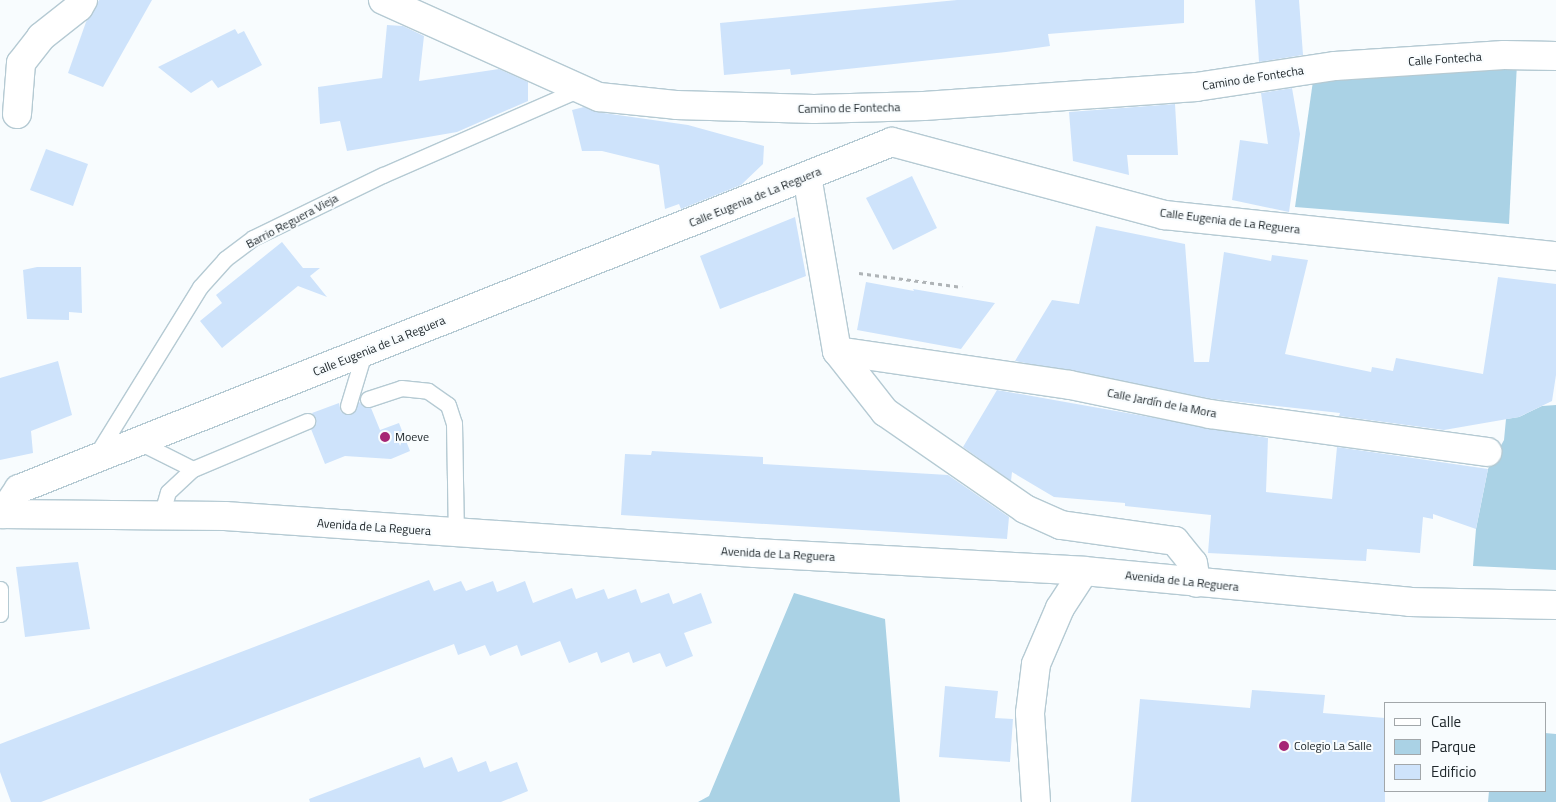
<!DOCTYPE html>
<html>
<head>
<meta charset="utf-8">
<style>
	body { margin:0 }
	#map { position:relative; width:1556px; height:802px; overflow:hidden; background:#f8fcfe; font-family:"Titillium Web",sans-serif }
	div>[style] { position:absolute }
	.green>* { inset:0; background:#aad2e5 }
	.building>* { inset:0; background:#cee3fb }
	.path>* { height:3px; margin-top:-1.5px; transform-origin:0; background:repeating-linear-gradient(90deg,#afb4b7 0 4px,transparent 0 8px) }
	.roads { filter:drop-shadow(1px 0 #b5cad3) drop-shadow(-1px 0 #b5cad3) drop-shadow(0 1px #b5cad3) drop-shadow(0 -1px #b5cad3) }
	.service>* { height:15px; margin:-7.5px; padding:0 7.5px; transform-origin:7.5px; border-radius:7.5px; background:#fff }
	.minor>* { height:28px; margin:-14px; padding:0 14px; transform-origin:14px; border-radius:14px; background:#fff }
	.tertiary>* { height:28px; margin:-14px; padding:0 14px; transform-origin:14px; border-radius:14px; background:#fff }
	.dots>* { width:14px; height:14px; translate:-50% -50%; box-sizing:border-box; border:2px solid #f8fcfe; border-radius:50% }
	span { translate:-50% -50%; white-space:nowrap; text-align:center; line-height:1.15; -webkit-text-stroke:4px #f8fcfe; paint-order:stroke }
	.street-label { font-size:12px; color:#20282c }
	.poi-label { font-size:12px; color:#20282c }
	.left { translate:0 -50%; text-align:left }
	.legend { position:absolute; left:1384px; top:702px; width:162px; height:90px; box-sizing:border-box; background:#f8fcfe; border:1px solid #a2a7aa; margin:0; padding:6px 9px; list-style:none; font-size:15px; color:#20282c }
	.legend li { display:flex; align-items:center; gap:10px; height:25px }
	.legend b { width:25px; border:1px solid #a2a7aa }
</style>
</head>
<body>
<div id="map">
	<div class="green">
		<i style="clip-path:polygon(1517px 63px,1509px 224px,1295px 207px,1313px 81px)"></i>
		<i style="clip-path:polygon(1556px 405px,1556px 570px,1473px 566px,1476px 529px,1488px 469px,1504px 440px,1506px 419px,1519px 417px,1542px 406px)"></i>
		<i style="clip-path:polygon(794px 593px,885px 619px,900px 802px,698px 802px,709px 796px)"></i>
		<i style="clip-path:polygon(1545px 733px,1556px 734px,1556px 802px,1488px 802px,1489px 791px,1545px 791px)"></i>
	</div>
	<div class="building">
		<i style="clip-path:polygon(99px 0,152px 0,103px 87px,68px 73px,86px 22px)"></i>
		<i style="clip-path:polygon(957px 0,1184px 0,1184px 23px,1048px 34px,1050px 46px,1006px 52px,791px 75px,790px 69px,724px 75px,720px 23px)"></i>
		<i style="clip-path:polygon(1255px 0,1299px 0,1303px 55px,1259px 62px)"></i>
		<i style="clip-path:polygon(387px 25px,403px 26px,424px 36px,419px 81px,499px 69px,528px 82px,528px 101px,457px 132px,347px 151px,340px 121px,320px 124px,318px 87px,382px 78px)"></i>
		<i style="clip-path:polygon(235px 29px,238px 34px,244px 31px,262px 65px,218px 88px,212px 80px,191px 93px,158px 67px)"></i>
		<i style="clip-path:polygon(1292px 88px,1300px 134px,1289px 212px,1232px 200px,1240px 140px,1268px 144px,1261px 93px)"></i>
		<i style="clip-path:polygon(1175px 104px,1178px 155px,1127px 155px,1129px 175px,1073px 161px,1069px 112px)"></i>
		<i style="clip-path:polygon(584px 107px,597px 112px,688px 125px,764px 146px,763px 164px,741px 185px,681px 209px,679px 204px,665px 209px,659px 165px,602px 151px,582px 151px,572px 110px)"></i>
		<i style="clip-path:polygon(46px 149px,88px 164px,73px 206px,30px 190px)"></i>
		<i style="clip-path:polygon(912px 176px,937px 228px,893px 250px,866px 198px)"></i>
		<i style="clip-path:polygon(795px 217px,806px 276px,720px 309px,700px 256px)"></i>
		<i style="clip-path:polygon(1096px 226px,1185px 244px,1194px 362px,1209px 362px,1224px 252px,1271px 261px,1272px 255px,1308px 260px,1285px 354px,1371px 372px,1372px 367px,1393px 371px,1396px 358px,1483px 374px,1498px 277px,1556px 284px,1556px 375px,1552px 401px,1519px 417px,1444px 430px,1339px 416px,1340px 413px,1213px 399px,1015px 361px,1052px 300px,1079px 304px)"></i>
		<i style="clip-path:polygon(282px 242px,303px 268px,320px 268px,310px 276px,327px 297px,298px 286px,222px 348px,200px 321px,222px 303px,216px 295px)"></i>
		<i style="clip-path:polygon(37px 267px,81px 267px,82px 313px,69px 312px,69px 320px,27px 319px,23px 270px)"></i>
		<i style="clip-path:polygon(866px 282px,914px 291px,913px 289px,995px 303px,961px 349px,857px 330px)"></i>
		<i style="clip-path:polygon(58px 361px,72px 415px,31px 431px,33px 453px,0 460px,0 378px)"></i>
		<i style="clip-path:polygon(997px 390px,1268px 438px,1266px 492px,1332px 499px,1337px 447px,1488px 469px,1476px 529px,1433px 514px,1433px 519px,1423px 517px,1420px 553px,1367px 549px,1366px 561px,1208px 553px,1211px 515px,1125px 506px,1125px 503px,1054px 497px,1012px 472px,1011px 481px,963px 447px)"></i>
		<i style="clip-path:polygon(359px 402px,366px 408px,371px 408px,380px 430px,399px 423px,410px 451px,391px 459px,345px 456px,325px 464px,311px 429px,316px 422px,312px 413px,339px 403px,341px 412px,351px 415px)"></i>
		<i style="clip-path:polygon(652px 451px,763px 457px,763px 464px,948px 475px,1009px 517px,1007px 539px,621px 515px,625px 454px,651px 455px)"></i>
		<i style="clip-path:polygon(78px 562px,90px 629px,25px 637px,16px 567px)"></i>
		<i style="clip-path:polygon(429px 580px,434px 591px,461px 581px,466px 591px,493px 581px,497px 592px,525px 581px,533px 603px,572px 588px,576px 599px,604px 589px,608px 599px,636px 589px,641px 603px,669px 593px,673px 604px,701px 593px,712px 623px,684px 633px,693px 656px,666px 667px,660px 653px,633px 663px,629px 652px,601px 663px,597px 652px,569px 663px,560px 641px,521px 656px,517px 645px,490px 656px,485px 645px,458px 655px,454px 644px,41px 802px,11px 802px,0 772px,0 744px)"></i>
		<i style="clip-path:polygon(945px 686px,998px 691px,995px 718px,1013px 719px,1010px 762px,939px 757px)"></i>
		<i style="clip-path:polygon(1252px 690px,1325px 695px,1323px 713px,1385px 718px,1385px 802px,1131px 802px,1140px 699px,1250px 708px)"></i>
		<i style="clip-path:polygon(420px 757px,424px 768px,452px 757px,458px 772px,486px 761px,490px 772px,517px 762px,528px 791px,501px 802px,310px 802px,309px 799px)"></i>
	</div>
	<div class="path">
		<i style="left:859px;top:273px;width:104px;rotate:7.7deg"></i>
	</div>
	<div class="roads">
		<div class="service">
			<i style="left:368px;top:399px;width:35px;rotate:-18deg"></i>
			<i style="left:401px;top:388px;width:27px;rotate:6deg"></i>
			<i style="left:428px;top:391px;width:24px;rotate:35deg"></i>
			<i style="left:448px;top:405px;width:19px;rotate:72deg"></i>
			<i style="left:454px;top:423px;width:110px;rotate:89deg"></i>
			<i style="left:348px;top:406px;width:55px;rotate:-73.2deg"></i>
			<i style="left:139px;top:442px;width:60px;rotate:26.6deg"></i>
			<i style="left:95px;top:457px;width:200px;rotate:-58.3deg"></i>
			<i style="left:200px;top:287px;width:38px;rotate:-48deg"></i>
			<i style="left:225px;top:259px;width:35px;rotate:-37deg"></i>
			<i style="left:253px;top:238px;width:144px;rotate:-25.9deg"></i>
			<i style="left:383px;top:175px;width:217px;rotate:-23.6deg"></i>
			<i style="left:161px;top:516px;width:25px;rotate:-74deg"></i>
			<i style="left:168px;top:492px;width:34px;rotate:-43deg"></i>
			<i style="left:193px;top:469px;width:124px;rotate:-22.8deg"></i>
			<i style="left:0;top:589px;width:25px;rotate:90deg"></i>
		</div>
		<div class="minor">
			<i style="left:383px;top:0;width:237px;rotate:24.2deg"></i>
			<i style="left:599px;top:97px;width:77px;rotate:5.9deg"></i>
			<i style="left:676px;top:105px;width:138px;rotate:1.7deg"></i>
			<i style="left:814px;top:109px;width:110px;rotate:-1.6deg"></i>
			<i style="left:924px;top:106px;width:273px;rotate:-4deg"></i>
			<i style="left:1196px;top:87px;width:141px;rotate:-8.6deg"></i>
			<i style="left:1335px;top:66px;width:169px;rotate:-3.7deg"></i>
			<i style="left:1504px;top:55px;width:52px;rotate:1.1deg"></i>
			<i style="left:17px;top:114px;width:51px;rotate:-85.5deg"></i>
			<i style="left:21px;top:63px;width:33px;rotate:-52deg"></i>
			<i style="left:41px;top:37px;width:48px;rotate:-38.3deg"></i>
			<i style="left:79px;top:7px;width:8px;rotate:-60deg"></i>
			<i style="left:807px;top:176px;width:178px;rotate:80.3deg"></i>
			<i style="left:837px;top:351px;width:78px;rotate:51.8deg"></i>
			<i style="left:885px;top:412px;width:170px;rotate:34.7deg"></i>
			<i style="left:1025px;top:509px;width:39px;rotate:24deg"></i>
			<i style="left:1061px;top:525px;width:115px;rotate:8deg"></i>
			<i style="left:1175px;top:541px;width:28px;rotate:51deg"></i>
			<i style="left:1193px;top:563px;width:20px;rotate:81deg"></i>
			<i style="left:837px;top:351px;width:235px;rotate:8.3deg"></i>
			<i style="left:1070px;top:385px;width:143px;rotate:11.7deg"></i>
			<i style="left:1210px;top:414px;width:280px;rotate:7.8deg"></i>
			<i style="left:1036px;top:802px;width:89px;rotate:-93.9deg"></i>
			<i style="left:1030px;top:713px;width:49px;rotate:-83deg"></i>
			<i style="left:1036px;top:664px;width:61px;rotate:-66.8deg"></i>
			<i style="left:1060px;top:608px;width:44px;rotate:-57deg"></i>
		</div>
		<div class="tertiary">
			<i style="left:0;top:514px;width:225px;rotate:0.5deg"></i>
			<i style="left:225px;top:516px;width:531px;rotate:3.99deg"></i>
			<i style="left:755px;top:553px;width:329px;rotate:3.1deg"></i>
			<i style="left:1084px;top:571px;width:327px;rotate:5.4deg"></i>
			<i style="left:1410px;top:602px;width:146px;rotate:1.2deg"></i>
			<i style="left:2px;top:514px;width:30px;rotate:-56deg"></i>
			<i style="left:19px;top:489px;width:939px;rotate:-21.68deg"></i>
			<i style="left:892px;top:142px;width:282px;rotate:15deg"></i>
			<i style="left:1164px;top:215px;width:394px;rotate:6deg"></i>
		</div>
	</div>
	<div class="dots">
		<i style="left:385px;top:437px;background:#a62574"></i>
		<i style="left:1284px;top:746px;background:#a62574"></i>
	</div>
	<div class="street-label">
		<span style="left:1445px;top:59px;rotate:-4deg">Calle Fontecha</span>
		<span style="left:1253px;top:78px;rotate:-9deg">Camino de Fontecha</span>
		<span style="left:849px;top:108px;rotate:-1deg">Camino de Fontecha</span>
		<span style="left:755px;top:197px;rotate:-22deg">Calle Eugenia de La Reguera</span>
		<span style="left:292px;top:221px;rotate:-28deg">Barrio Reguera Vieja</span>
		<span style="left:1230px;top:221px;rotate:7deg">Calle Eugenia de La Reguera</span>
		<span style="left:379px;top:346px;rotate:-22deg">Calle Eugenia de La Reguera</span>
		<span style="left:1162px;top:403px;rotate:11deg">Calle Jardín de la Mora</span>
		<span style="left:374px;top:527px;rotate:4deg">Avenida de La Reguera</span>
		<span style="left:778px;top:554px;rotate:3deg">Avenida de La Reguera</span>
		<span style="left:1182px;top:581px;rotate:6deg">Avenida de La Reguera</span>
	</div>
	<div class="poi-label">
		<span class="left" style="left:395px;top:437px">Moeve</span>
		<span class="left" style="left:1294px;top:746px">Colegio La Salle</span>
	</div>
	<ul class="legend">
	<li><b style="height:6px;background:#fff"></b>Calle</li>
	<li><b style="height:14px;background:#aad2e5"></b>Parque</li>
	<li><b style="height:14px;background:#cee3fb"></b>Edificio</li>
	</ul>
</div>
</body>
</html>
